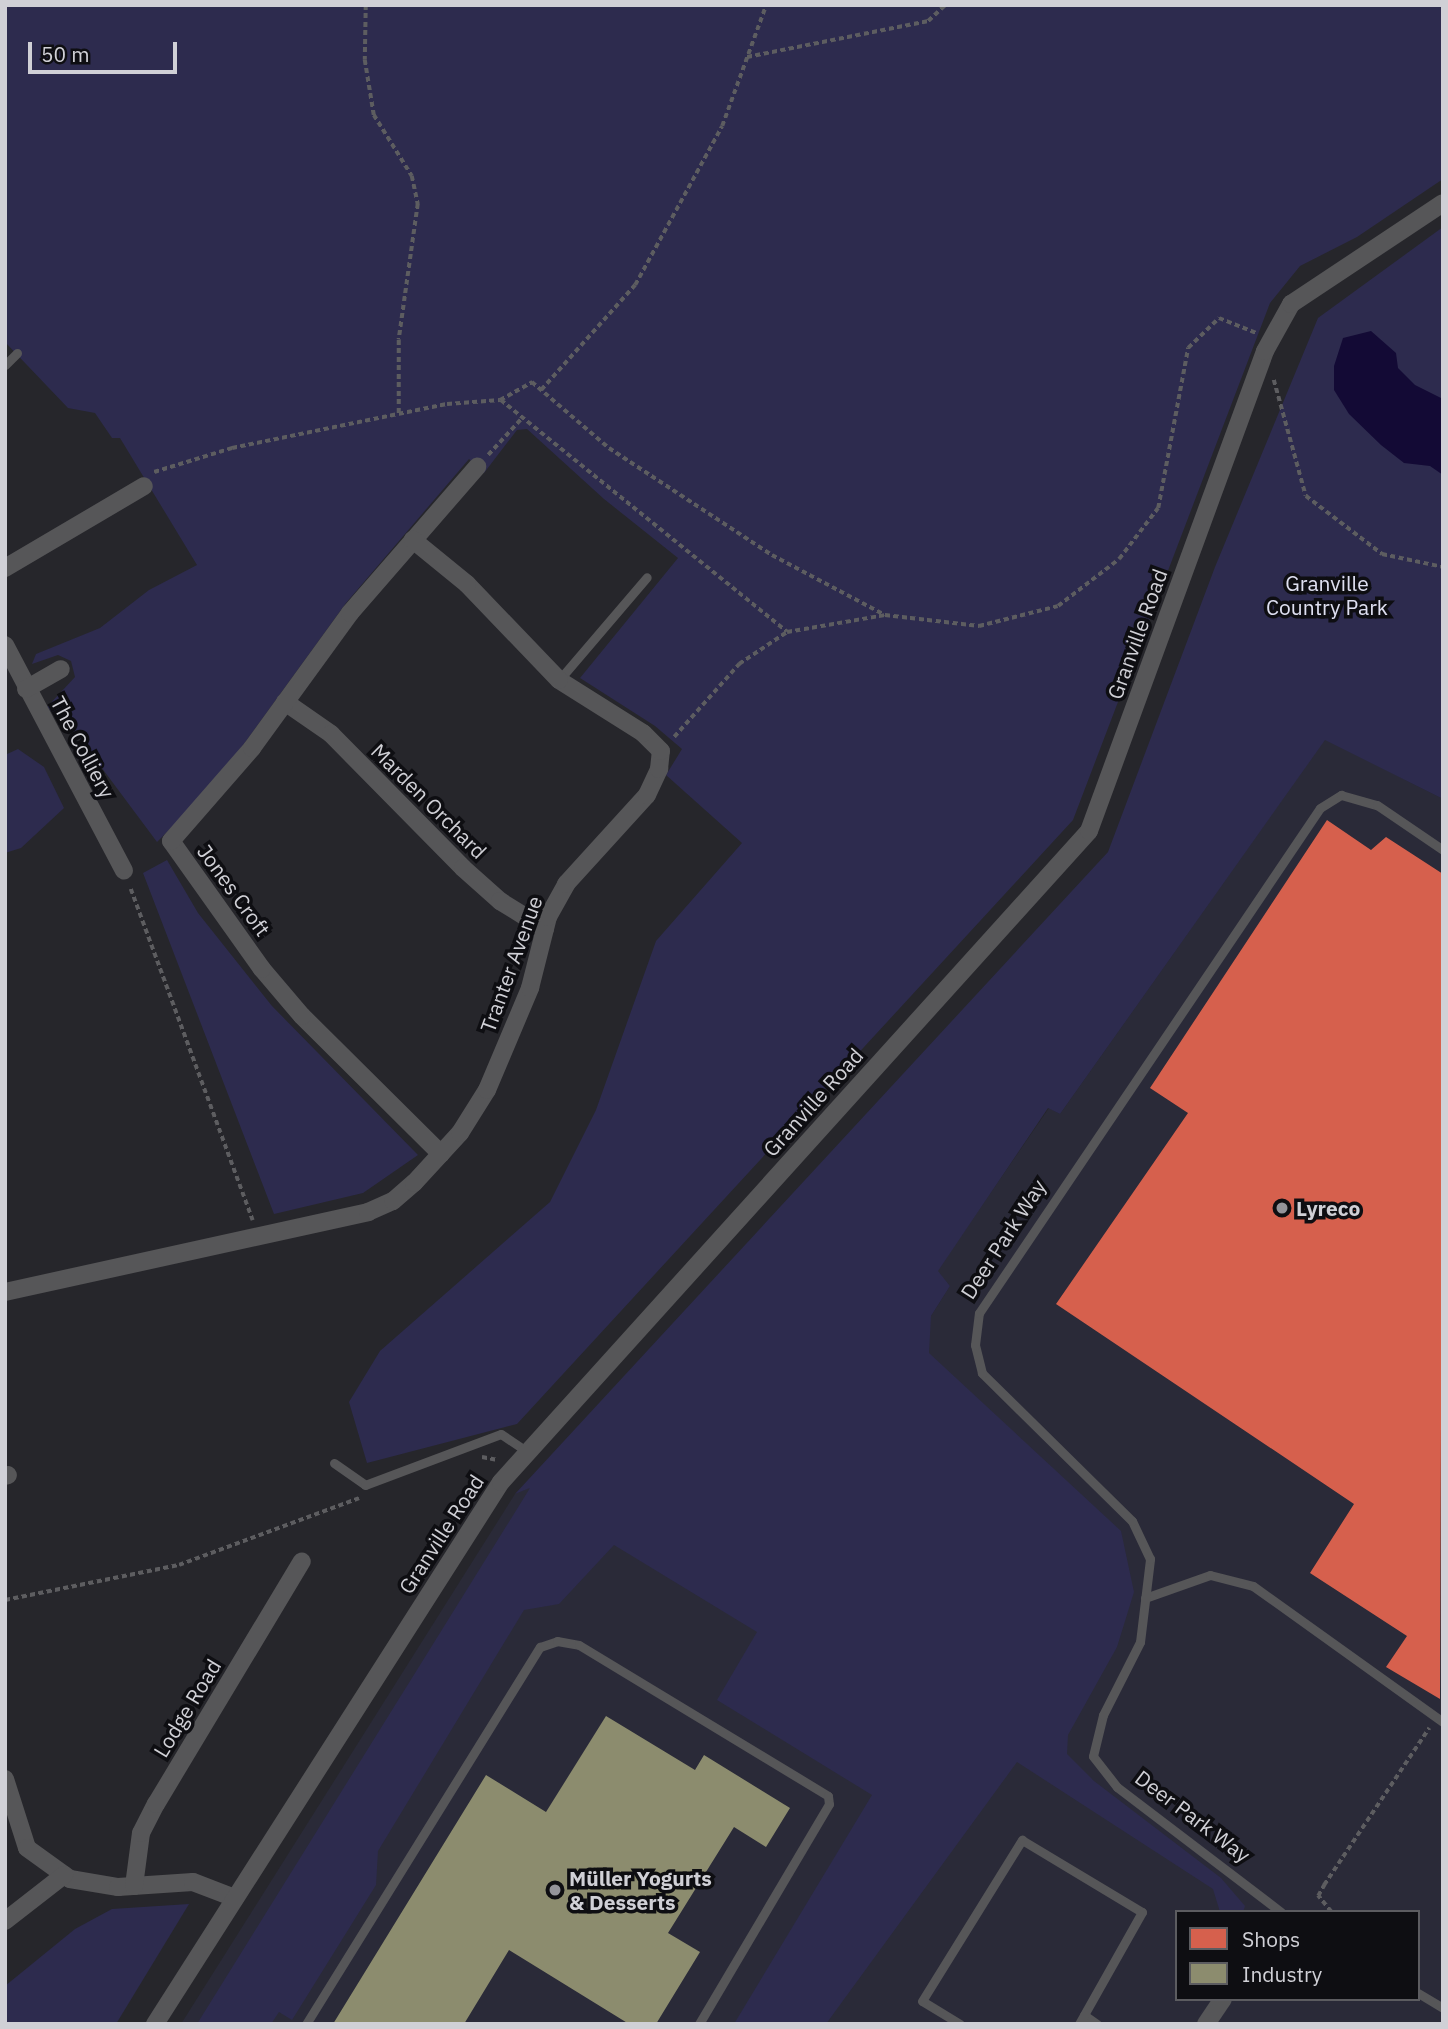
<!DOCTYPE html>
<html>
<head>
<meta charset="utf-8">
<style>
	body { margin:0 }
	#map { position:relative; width:1448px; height:2029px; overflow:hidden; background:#26262b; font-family:"IBM Plex Sans",sans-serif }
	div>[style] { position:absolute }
	.built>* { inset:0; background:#2a2a38 }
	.green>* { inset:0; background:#2d2b4e }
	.water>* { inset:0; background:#130a35 }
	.shops>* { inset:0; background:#d6604d }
	.industry>* { inset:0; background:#8c8c6e }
	.path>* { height:3.5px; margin-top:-1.75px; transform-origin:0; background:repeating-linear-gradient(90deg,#5d5d60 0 5px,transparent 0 8.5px) }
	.lane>* { height:9px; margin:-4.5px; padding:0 4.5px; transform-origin:4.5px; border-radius:4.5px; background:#565658 }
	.street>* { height:18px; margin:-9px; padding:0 9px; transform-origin:9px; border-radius:9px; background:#565658 }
	.dots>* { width:19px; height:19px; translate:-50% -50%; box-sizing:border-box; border:4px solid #0e0e12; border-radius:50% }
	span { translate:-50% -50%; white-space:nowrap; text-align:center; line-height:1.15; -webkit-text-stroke:7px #0e0e12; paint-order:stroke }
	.park-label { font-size:21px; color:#dfe0f1 }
	.street-label { font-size:21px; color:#d0d0d6 }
	.poi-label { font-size:21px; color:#d0d0d6; font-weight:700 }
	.left { translate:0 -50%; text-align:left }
	.frame { position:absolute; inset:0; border:7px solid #d0d0d6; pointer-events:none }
	.legend { position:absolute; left:1175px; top:1910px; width:245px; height:91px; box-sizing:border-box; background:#0e0e12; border:2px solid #5c5c60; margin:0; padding:9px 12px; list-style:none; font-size:21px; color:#d0d0d6 }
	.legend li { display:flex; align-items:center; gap:14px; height:35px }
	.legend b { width:35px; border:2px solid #5c5c60 }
	.scale { position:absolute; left:28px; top:42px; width:149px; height:32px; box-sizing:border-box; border:4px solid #d0d0d6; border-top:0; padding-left:9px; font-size:21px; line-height:24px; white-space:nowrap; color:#d0d0d6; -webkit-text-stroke:5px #0e0e12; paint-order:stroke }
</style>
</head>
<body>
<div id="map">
	<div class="built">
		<i style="clip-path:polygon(evenodd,1325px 739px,1443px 799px,1443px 2024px,181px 2024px,515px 1494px,931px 1316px,950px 1286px,937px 1271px,1049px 1108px,1060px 1114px,1325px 739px,1177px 1912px,1418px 1912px,1418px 1999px,1177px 1999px,1177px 1912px)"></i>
	</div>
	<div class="green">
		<i style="clip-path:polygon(5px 5px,1443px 5px,1443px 179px,1357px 237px,1300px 266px,1270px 303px,1073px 820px,517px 1424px,367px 1463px,349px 1402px,380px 1351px,550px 1202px,596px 1110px,656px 941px,742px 843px,666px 775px,682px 749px,655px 726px,580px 678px,678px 558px,604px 499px,527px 429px,517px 430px,484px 473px,469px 459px,346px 603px,215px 784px,157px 842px,81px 740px,47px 707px,75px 677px,71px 661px,58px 655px,32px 664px,36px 654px,100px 628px,149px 590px,197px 565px,120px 438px,112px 438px,95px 413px,68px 408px,5px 342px)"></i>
		<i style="clip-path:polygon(1443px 227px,1443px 799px,1325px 740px,1060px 1114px,1048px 1108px,938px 1271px,950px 1286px,931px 1316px,929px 1353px,1121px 1531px,1134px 1592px,1117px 1647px,1068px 1735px,1067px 1754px,1094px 1781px,1221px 1878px,1245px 1906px,1243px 1912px,1220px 1912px,1213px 1889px,1017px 1762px,826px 2024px,734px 2024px,872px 1795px,717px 1700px,757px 1632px,614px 1545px,559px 1604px,524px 1610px,378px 1851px,376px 1885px,292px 2020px,279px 2012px,271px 2024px,197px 2024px,530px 1488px,515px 1494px,1108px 852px,1215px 567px,1318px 318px)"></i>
		<i style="clip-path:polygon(18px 749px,44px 767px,64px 808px,21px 848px,5px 853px,5px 755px)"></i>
		<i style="clip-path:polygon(167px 860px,198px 913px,272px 1006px,418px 1155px,363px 1193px,274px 1214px,143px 873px)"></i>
		<i style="clip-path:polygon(189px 1904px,116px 2024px,5px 2024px,5px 1986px,75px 1929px,112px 1909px)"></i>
	</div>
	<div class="water">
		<i style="clip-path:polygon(1371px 331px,1396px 353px,1398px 368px,1415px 385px,1443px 399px,1443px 475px,1430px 466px,1404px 463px,1381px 445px,1349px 414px,1334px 390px,1334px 366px,1343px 338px)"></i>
	</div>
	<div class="shops">
		<i style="clip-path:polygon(1327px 820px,1371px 850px,1386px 837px,1443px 874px,1440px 1699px,1386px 1667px,1407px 1636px,1310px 1573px,1354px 1504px,1056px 1304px,1188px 1113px,1150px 1088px)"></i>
	</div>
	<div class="industry">
		<i style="clip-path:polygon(606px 1716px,695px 1770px,704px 1755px,790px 1808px,766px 1847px,734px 1827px,668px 1933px,700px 1952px,656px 2024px,629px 2024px,509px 1950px,464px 2024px,333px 2024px,486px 1775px,546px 1812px)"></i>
	</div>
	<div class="path">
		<i style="left:366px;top:5px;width:55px;rotate:91deg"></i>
		<i style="left:365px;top:60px;width:56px;rotate:80.7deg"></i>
		<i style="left:374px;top:115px;width:72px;rotate:58.1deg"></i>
		<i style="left:412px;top:176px;width:29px;rotate:78deg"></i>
		<i style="left:418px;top:204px;width:137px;rotate:98deg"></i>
		<i style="left:399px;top:340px;width:75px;rotate:90deg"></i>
		<i style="left:747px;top:57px;width:185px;rotate:-11.2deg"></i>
		<i style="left:928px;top:21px;width:23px;rotate:-43deg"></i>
		<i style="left:1274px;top:380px;width:120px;rotate:74.6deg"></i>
		<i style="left:1306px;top:496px;width:96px;rotate:37.3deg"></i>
		<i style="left:1382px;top:554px;width:62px;rotate:12deg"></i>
		<i style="left:541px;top:390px;width:141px;rotate:-48.2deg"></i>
		<i style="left:635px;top:285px;width:181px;rotate:-61.3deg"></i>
		<i style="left:722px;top:126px;width:129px;rotate:-70deg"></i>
		<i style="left:501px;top:400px;width:368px;rotate:39deg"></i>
		<i style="left:488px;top:455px;width:52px;rotate:-47.4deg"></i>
		<i style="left:154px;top:472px;width:82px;rotate:-17.1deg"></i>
		<i style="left:232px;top:448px;width:219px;rotate:-11.6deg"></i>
		<i style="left:447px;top:404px;width:53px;rotate:-4.3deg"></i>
		<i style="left:500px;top:400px;width:37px;rotate:-29deg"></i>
		<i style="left:532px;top:382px;width:101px;rotate:40.6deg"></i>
		<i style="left:609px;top:448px;width:195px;rotate:33.3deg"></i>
		<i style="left:772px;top:555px;width:128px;rotate:28deg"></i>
		<i style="left:885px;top:615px;width:95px;rotate:6.7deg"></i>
		<i style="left:979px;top:626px;width:81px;rotate:-14.2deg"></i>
		<i style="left:1058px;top:606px;width:77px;rotate:-37.6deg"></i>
		<i style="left:1119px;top:559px;width:64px;rotate:-52.6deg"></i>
		<i style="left:1158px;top:508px;width:163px;rotate:-79.4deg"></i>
		<i style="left:1188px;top:348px;width:43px;rotate:-44.1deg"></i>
		<i style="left:1219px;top:318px;width:40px;rotate:22deg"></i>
		<i style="left:674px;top:737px;width:98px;rotate:-48.3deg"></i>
		<i style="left:739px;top:664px;width:58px;rotate:-33.7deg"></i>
		<i style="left:787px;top:632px;width:99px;rotate:-9.8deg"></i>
		<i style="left:131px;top:889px;width:353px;rotate:69.8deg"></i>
		<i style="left:482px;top:1457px;width:16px;rotate:11deg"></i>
		<i style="left:5px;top:1600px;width:177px;rotate:-11.4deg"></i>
		<i style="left:179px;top:1565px;width:192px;rotate:-20.4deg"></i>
		<i style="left:1331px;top:1912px;width:21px;rotate:-129deg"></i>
		<i style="left:1318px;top:1896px;width:13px;rotate:-61deg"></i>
		<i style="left:1324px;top:1885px;width:189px;rotate:-56.2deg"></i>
	</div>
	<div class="lane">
		<i style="left:5px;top:365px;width:17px;rotate:-45deg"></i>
		<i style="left:559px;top:680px;width:135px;rotate:-49.5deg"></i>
		<i style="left:334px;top:1463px;width:38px;rotate:35deg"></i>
		<i style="left:365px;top:1485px;width:145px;rotate:-20.6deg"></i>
		<i style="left:501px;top:1434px;width:32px;rotate:34deg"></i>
		<i style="left:1145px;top:1598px;width:69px;rotate:-19.5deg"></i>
		<i style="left:1210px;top:1575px;width:44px;rotate:14.3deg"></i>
		<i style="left:1253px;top:1586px;width:234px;rotate:35.6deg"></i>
		<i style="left:1281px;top:1912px;width:206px;rotate:-142.7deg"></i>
		<i style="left:1117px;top:1787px;width:39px;rotate:-128deg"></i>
		<i style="left:1093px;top:1756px;width:42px;rotate:-76.3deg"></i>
		<i style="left:1103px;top:1715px;width:82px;rotate:-63.1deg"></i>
		<i style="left:1140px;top:1642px;width:84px;rotate:-83.1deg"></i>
		<i style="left:1150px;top:1559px;width:42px;rotate:-115.3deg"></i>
		<i style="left:1132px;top:1521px;width:211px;rotate:-135.4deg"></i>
		<i style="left:982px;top:1373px;width:29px;rotate:-104deg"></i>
		<i style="left:975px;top:1345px;width:32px;rotate:-83deg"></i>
		<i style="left:979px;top:1313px;width:609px;rotate:-55.97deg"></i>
		<i style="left:1320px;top:808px;width:25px;rotate:-32deg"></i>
		<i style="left:1341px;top:795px;width:37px;rotate:16deg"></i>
		<i style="left:1377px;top:805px;width:80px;rotate:34.3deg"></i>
		<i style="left:1418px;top:1993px;width:29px;rotate:31deg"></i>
		<i style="left:1084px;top:2015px;width:16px;rotate:35deg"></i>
		<i style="left:306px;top:2024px;width:444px;rotate:-58.2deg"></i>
		<i style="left:540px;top:1647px;width:18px;rotate:-19deg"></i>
		<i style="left:557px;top:1641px;width:22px;rotate:10deg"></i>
		<i style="left:579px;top:1645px;width:291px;rotate:31.2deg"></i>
		<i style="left:828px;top:1796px;width:8px;rotate:83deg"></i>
		<i style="left:829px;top:1804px;width:256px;rotate:120.6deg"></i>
		<i style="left:960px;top:2024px;width:44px;rotate:-148.8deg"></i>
		<i style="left:922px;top:2001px;width:190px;rotate:-58.2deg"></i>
		<i style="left:1022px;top:1840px;width:140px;rotate:31deg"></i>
		<i style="left:1142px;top:1912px;width:129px;rotate:119.4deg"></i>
	</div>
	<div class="street">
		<i style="left:5px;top:568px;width:161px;rotate:-30.5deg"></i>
		<i style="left:5px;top:645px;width:255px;rotate:62.2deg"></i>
		<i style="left:26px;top:689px;width:40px;rotate:-29.7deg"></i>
		<i style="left:285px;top:702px;width:56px;rotate:34.8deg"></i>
		<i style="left:331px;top:734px;width:188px;rotate:45.4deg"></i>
		<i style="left:463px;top:868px;width:50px;rotate:41.7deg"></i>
		<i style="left:500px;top:901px;width:53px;rotate:31.9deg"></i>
		<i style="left:441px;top:1154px;width:196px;rotate:-135.2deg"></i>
		<i style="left:302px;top:1016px;width:62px;rotate:-130.4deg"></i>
		<i style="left:262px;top:969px;width:157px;rotate:-125.4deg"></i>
		<i style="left:171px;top:841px;width:123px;rotate:-48.9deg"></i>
		<i style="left:252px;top:748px;width:167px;rotate:-54deg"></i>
		<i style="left:350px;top:613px;width:194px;rotate:-49deg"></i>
		<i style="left:5px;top:1292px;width:372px;rotate:-12.4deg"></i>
		<i style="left:368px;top:1212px;width:27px;rotate:-24deg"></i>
		<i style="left:393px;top:1201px;width:28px;rotate:-41deg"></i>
		<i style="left:414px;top:1183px;width:68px;rotate:-47.4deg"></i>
		<i style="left:460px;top:1133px;width:51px;rotate:-57.9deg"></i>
		<i style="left:487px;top:1090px;width:111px;rotate:-67.1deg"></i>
		<i style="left:530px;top:988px;width:73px;rotate:-75.8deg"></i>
		<i style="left:548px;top:917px;width:38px;rotate:-61deg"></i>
		<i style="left:566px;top:884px;width:120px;rotate:-47.7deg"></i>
		<i style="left:647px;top:795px;width:29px;rotate:-65deg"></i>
		<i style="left:659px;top:769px;width:18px;rotate:-84deg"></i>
		<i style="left:661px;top:751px;width:25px;rotate:-135deg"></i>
		<i style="left:643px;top:733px;width:99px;rotate:-147.8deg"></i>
		<i style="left:559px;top:680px;width:133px;rotate:-133.8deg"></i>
		<i style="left:467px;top:584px;width:70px;rotate:-140.8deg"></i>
		<i style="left:5px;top:1476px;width:3px;rotate:-18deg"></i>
		<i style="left:5px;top:1779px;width:72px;rotate:72.3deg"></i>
		<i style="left:27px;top:1848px;width:53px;rotate:35.8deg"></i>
		<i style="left:70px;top:1879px;width:49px;rotate:9.5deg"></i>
		<i style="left:118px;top:1887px;width:75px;rotate:-3.8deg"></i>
		<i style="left:193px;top:1882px;width:45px;rotate:20.9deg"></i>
		<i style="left:134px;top:1886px;width:53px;rotate:-82.5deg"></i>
		<i style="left:141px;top:1833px;width:33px;rotate:-63deg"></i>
		<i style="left:156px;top:1804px;width:283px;rotate:-59deg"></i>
		<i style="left:5px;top:1921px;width:75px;rotate:-37.9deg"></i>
		<i style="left:155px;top:2024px;width:643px;rotate:-57.45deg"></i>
		<i style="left:501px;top:1482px;width:877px;rotate:-47.91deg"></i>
		<i style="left:1089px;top:831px;width:511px;rotate:-69.86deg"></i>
		<i style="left:1265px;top:351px;width:54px;rotate:-61deg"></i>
		<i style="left:1291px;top:304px;width:182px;rotate:-33.6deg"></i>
		<i style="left:1206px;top:2024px;width:30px;rotate:-56deg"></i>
	</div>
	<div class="dots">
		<i style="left:1282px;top:1208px;background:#94949a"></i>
		<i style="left:555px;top:1890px;background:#94949a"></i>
	</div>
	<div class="park-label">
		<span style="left:1327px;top:595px">Granville<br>Country Park</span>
	</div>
	<div class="street-label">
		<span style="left:1137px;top:634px;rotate:-70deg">Granville Road</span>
		<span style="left:83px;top:747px;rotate:62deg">The Colliery</span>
		<span style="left:429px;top:801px;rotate:45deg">Marden Orchard</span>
		<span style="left:234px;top:890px;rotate:54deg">Jones Croft</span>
		<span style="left:511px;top:964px;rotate:-70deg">Tranter Avenue</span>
		<span style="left:813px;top:1102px;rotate:-48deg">Granville Road</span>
		<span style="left:1003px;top:1239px;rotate:-57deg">Deer Park Way</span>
		<span style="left:441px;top:1534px;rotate:-57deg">Granville Road</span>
		<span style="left:187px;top:1708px;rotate:-59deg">Lodge Road</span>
		<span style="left:1193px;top:1816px;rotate:37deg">Deer Park Way</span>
	</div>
	<div class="poi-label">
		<span class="left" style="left:1296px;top:1208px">Lyreco</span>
		<span class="left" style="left:569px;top:1890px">Müller Yogurts<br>&amp; Desserts</span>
	</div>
	<div class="frame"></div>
	<ul class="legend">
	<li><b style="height:19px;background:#d6604d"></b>Shops</li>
	<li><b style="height:19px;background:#8c8c6e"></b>Industry</li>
	</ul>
	<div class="scale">50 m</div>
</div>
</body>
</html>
